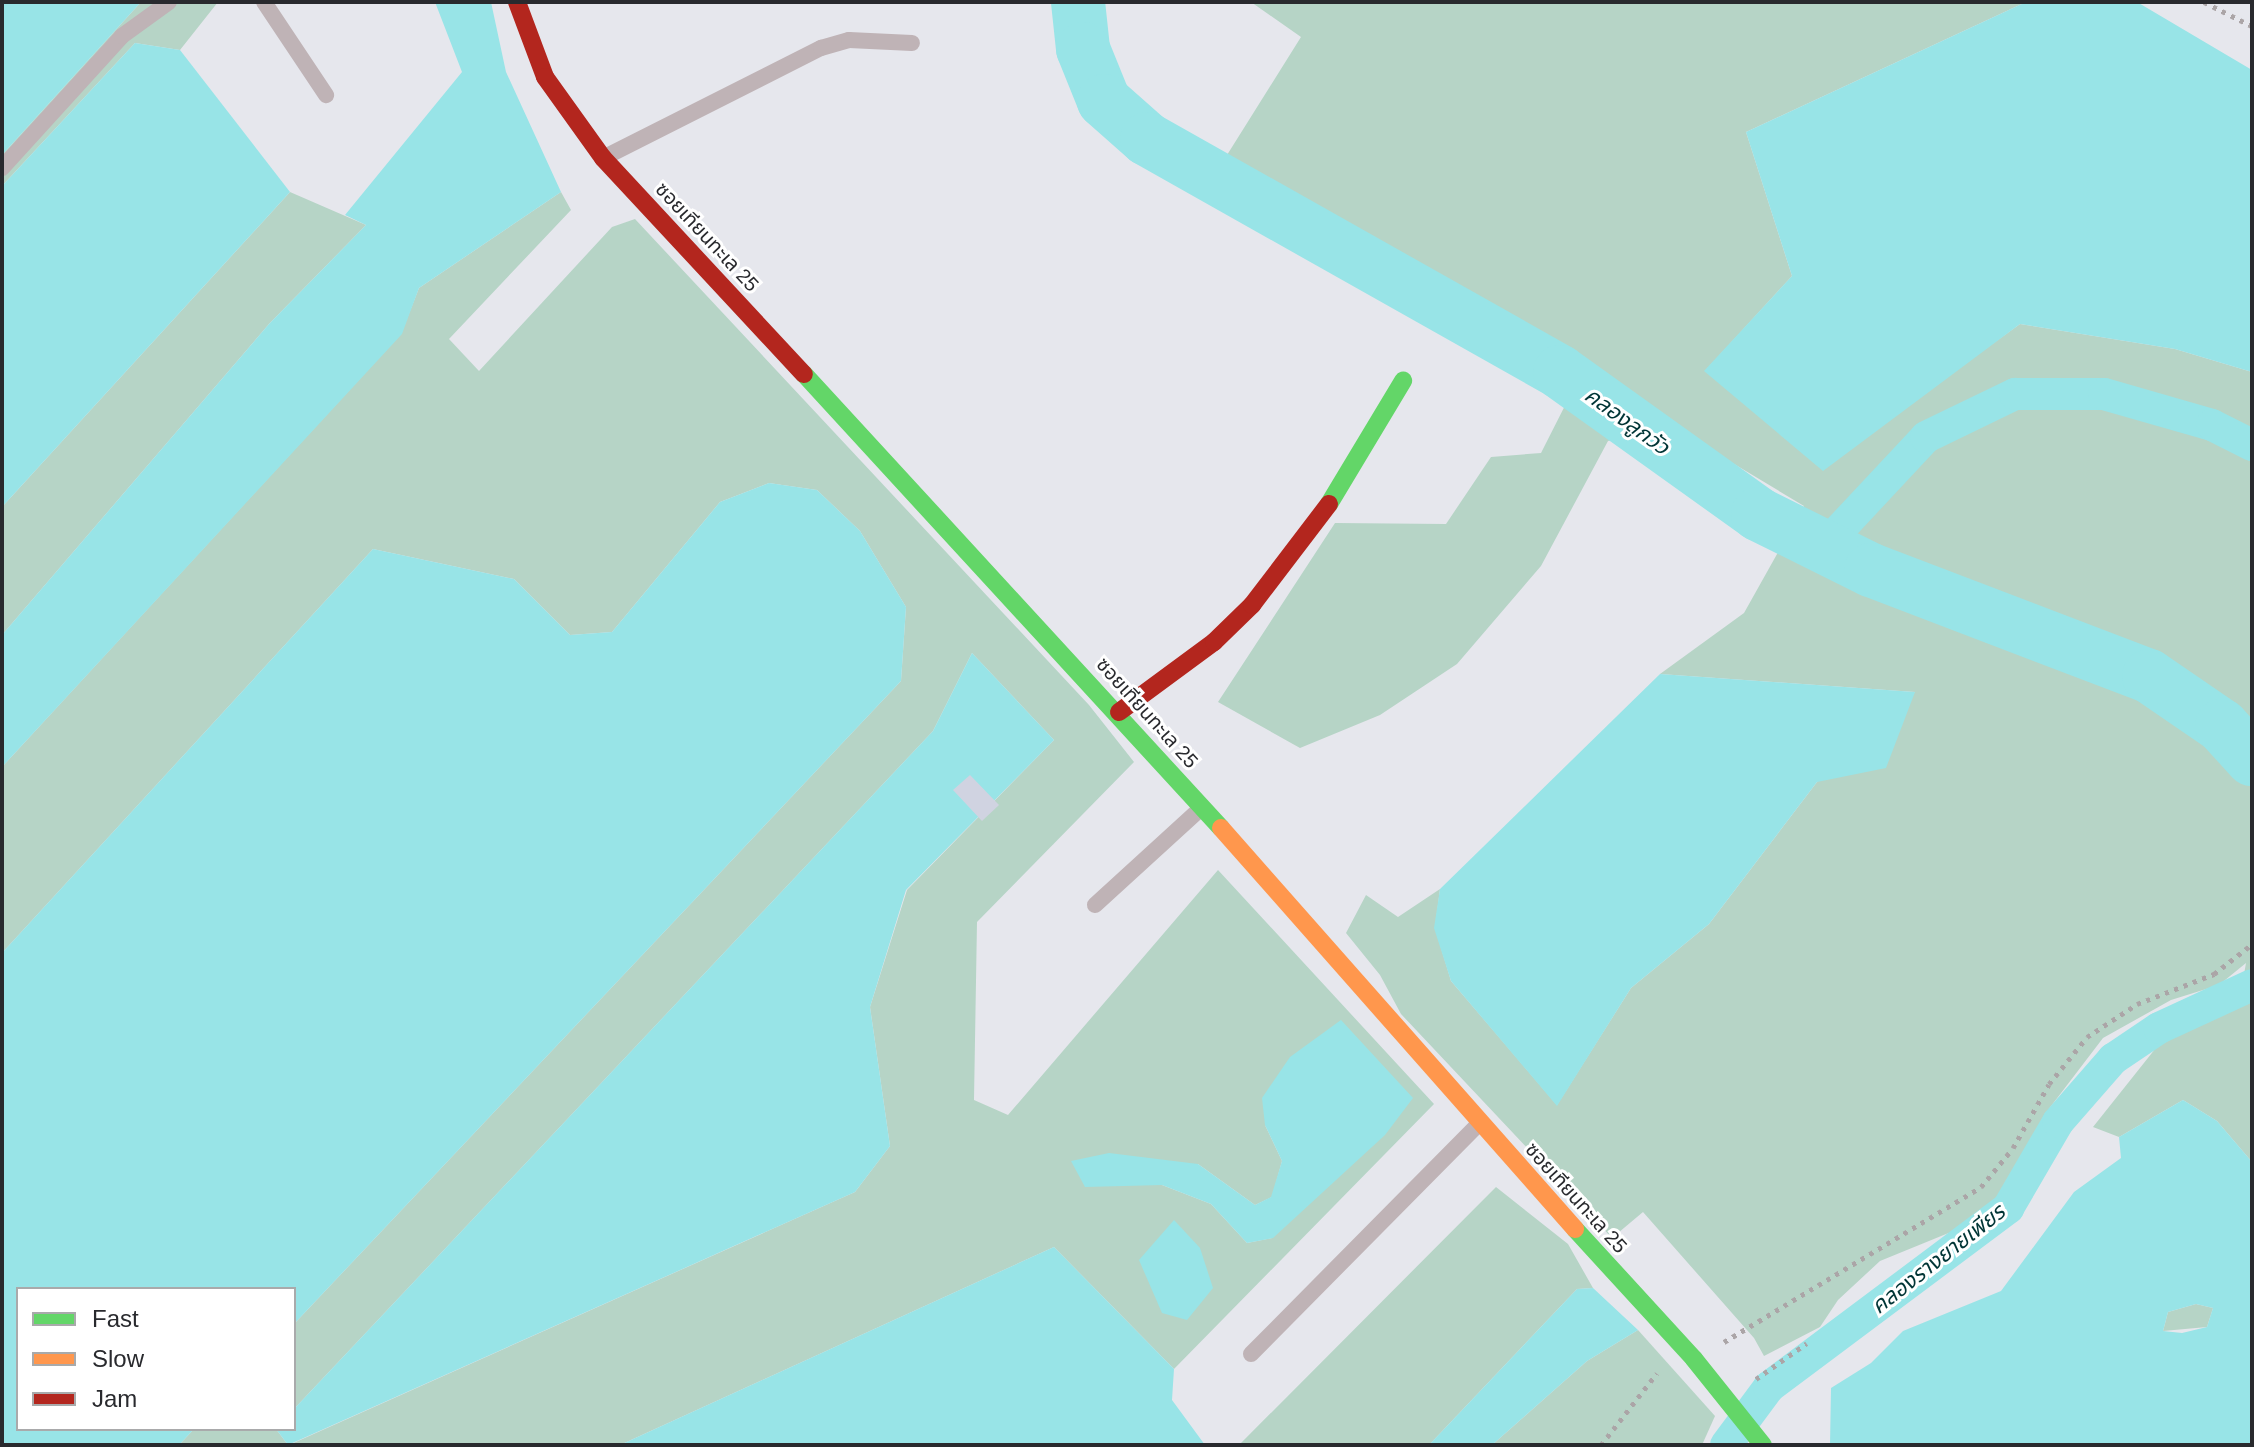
<!DOCTYPE html>
<html>
<head>
<meta charset="utf-8">
<style>
	body { margin:0 }
	#map { position:relative; width:2254px; height:1447px; overflow:hidden; background:#e6e7ed; font-family:Helvetica,"Noto Sans Thai",sans-serif }
	div>[style] { position:absolute }
	.green>* { inset:0; background:#b6d4c6 }
	.water>* { inset:0; background:#98e4e7 }
	.canal>* { height:32px; margin:-16px; padding:0 16px; transform-origin:16px; border-radius:16px; background:#98e4e7 }
	.river>* { height:54px; margin:-27px; padding:0 27px; transform-origin:27px; border-radius:27px; background:#98e4e7 }
	.building>* { inset:0; background:#d0d3e1 }
	.path>* { height:5px; margin-top:-2.5px; transform-origin:0; background:repeating-linear-gradient(90deg,#aba5a7 0 4px,transparent 0 10px) }
	.lane>* { height:16px; margin:-8px; padding:0 8px; transform-origin:8px; border-radius:8px; background:#bfb3b6 }
	.fast>* { height:18px; margin:-9px; padding:0 9px; transform-origin:9px; border-radius:9px; background:#63d668 }
	.slow>* { height:18px; margin:-9px; padding:0 9px; transform-origin:9px; border-radius:9px; background:#ff974d }
	.jam>* { height:18px; margin:-9px; padding:0 9px; transform-origin:9px; border-radius:9px; background:#b3261e }
	span { translate:-50% -50%; white-space:nowrap; text-align:center; line-height:1.15; -webkit-text-stroke:6px #fff; paint-order:stroke }
	.street-label { font-size:20px; color:#292a2e }
	.water-label { font-size:22px; color:#003536; font-style:italic }
	.frame { position:absolute; inset:0; border:4px solid #292a2e; pointer-events:none }
	.legend { position:absolute; left:16px; top:1287px; width:280px; height:144px; box-sizing:border-box; background:#fff; border:2px solid #a9aaab; margin:0; padding:10px 14px; list-style:none; font-size:24px; color:#292a2e }
	.legend li { display:flex; align-items:center; gap:16px; height:40px }
	.legend b { width:40px; border:2px solid #a9aaab }
</style>
</head>
<body>
<div id="map">
	<div class="green">
		<i style="clip-path:polygon(141px 2px,218px 2px,180px 50px,135px 43px,2px 186px,2px 155px)"></i>
		<i style="clip-path:polygon(1251px 2px,2026px 2px,1746px 132px,1792px 276px,1705px 371px,1938px 383px,2020px 324px,2175px 349px,2252px 372px,2252px 1162px,2217px 1121px,2183px 1100px,2119px 1137px,2093px 1127px,2167px 1034px,2239px 1003px,2246px 963px,2219px 985px,2171px 1000px,2103px 1038px,2045px 1114px,2009px 1189px,1951px 1232px,1880px 1261px,1838px 1300px,1820px 1327px,1764px 1356px,1754px 1338px,1643px 1212px,1612px 1238px,1401px 1014px,1380px 975px,1346px 933px,1366px 895px,1398px 917px,1440px 889px,1435px 928px,1451px 981px,1557px 1105px,1631px 988px,1709px 924px,1817px 782px,1915px 692px,1660px 674px,1744px 613px,1804px 506px,1674px 428px,1608px 441px,1541px 566px,1457px 664px,1380px 715px,1300px 748px,1218px 702px,1335px 523px,1446px 524px,1491px 457px,1541px 453px,1581px 374px,1222px 163px,1301px 37px)"></i>
		<i style="clip-path:polygon(290px 192px,366px 225px,269px 324px,2px 635px,2px 507px)"></i>
		<i style="clip-path:polygon(evenodd,561px 192px,571px 210px,449px 339px,479px 371px,612px 227px,635px 219px,1089px 705px,1134px 762px,977px 922px,974px 1100px,1008px 1115px,1218px 870px,1434px 1104px,1174px 1369px,1054px 1247px,620px 1445px,289px 1445px,855px 1192px,890px 1146px,870px 1007px,907px 890px,1054px 740px,972px 653px,933px 731px,294px 1409px,294px 1324px,901px 681px,906px 607px,860px 531px,817px 490px,769px 483px,720px 502px,612px 632px,570px 635px,514px 579px,373px 549px,2px 953px,2px 767px,401px 334px,419px 288px,561px 192px,1265px 1125px,1324px 1186px,1272px 1238px,1247px 1243px,1211px 1204px,1162px 1185px,1198px 1164px,1255px 1205px,1272px 1197px,1282px 1161px,1265px 1125px)"></i>
		<i style="clip-path:polygon(1496px 1187px,1568px 1244px,1593px 1288px,1577px 1289px,1429px 1445px,1239px 1445px)"></i>
		<i style="clip-path:polygon(2196px 1304px,2213px 1308px,2207px 1327px,2163px 1331px,2168px 1312px)"></i>
		<i style="clip-path:polygon(1638px 1330px,1715px 1416px,1702px 1445px,1492px 1445px,1587px 1361px)"></i>
		<i style="clip-path:polygon(194px 1429px,276px 1429px,288px 1445px,179px 1445px)"></i>
	</div>
	<div class="water">
		<i style="clip-path:polygon(2px 2px,141px 2px,2px 155px)"></i>
		<i style="clip-path:polygon(435px 2px,491px 2px,506px 72px,561px 192px,419px 288px,402px 334px,2px 767px,2px 635px,269px 324px,366px 225px,345px 215px,462px 72px)"></i>
		<i style="clip-path:polygon(2026px 2px,2137px 2px,2252px 70px,2252px 372px,2175px 349px,2020px 324px,1823px 471px,1704px 371px,1792px 276px,1746px 132px)"></i>
		<i style="clip-path:polygon(135px 43px,180px 50px,290px 192px,2px 507px,2px 186px)"></i>
		<i style="clip-path:polygon(769px 483px,817px 490px,860px 531px,906px 607px,901px 681px,294px 1324px,294px 1289px,18px 1289px,18px 1429px,194px 1429px,179px 1445px,2px 1445px,2px 953px,373px 549px,514px 579px,570px 635px,612px 632px,720px 502px)"></i>
		<i style="clip-path:polygon(972px 653px,1054px 740px,906px 890px,870px 1007px,890px 1146px,855px 1192px,288px 1445px,276px 1429px,294px 1429px,294px 1409px,933px 731px)"></i>
		<i style="clip-path:polygon(1660px 674px,1915px 692px,1886px 768px,1817px 782px,1709px 924px,1631px 988px,1557px 1106px,1451px 981px,1434px 928px,1440px 889px)"></i>
		<i style="clip-path:polygon(1341px 1020px,1413px 1098px,1385px 1135px,1273px 1238px,1247px 1243px,1211px 1204px,1162px 1185px,1085px 1187px,1071px 1161px,1109px 1153px,1198px 1164px,1255px 1205px,1271px 1197px,1282px 1161px,1265px 1125px,1262px 1098px,1290px 1057px)"></i>
		<i style="clip-path:polygon(evenodd,2183px 1100px,2217px 1121px,2252px 1162px,2252px 1445px,1830px 1445px,1831px 1388px,1871px 1363px,1903px 1331px,2001px 1291px,2074px 1192px,2121px 1158px,2119px 1137px,2183px 1100px,2196px 1304px,2213px 1308px,2207px 1327px,2182px 1333px,2163px 1331px,2168px 1312px,2196px 1304px)"></i>
		<i style="clip-path:polygon(1174px 1220px,1200px 1248px,1213px 1288px,1187px 1320px,1162px 1313px,1139px 1260px)"></i>
		<i style="clip-path:polygon(1054px 1247px,1174px 1369px,1172px 1400px,1205px 1445px,620px 1445px)"></i>
		<i style="clip-path:polygon(1593px 1288px,1638px 1330px,1587px 1361px,1492px 1445px,1429px 1445px,1577px 1289px)"></i>
	</div>
	<div class="canal">
		<i style="left:1826px;top:544px;width:146px;rotate:-46.9deg"></i>
		<i style="left:1926px;top:437px;width:99px;rotate:-25.8deg"></i>
		<i style="left:2015px;top:394px;width:89px"></i>
		<i style="left:2104px;top:394px;width:112px;rotate:16deg"></i>
		<i style="left:2212px;top:425px;width:45px;rotate:26.6deg"></i>
		<i style="left:1726px;top:1445px;width:72px;rotate:-53.4deg"></i>
		<i style="left:1769px;top:1387px;width:299px;rotate:-36.8deg"></i>
		<i style="left:2008px;top:1208px;width:99px;rotate:-59.8deg"></i>
		<i style="left:2058px;top:1122px;width:84px;rotate:-48.9deg"></i>
		<i style="left:2113px;top:1059px;width:55px;rotate:-34deg"></i>
		<i style="left:2159px;top:1028px;width:102px;rotate:-24.8deg"></i>
	</div>
	<div class="river">
		<i style="left:1078px;top:2px;width:47px;rotate:83.9deg"></i>
		<i style="left:1083px;top:49px;width:56px;rotate:68deg"></i>
		<i style="left:1104px;top:101px;width:57px;rotate:41.5deg"></i>
		<i style="left:1147px;top:139px;width:474px;rotate:29.4deg"></i>
		<i style="left:1560px;top:372px;width:244px;rotate:35.6deg"></i>
		<i style="left:1758px;top:514px;width:126px;rotate:26.4deg"></i>
		<i style="left:1871px;top:570px;width:298px;rotate:20.9deg"></i>
		<i style="left:2149px;top:676px;width:88px;rotate:34.4deg"></i>
		<i style="left:2222px;top:726px;width:45px;rotate:47.7deg"></i>
	</div>
	<div class="building">
		<i style="clip-path:polygon(970px 775px,999px 805px,982px 821px,953px 790px)"></i>
	</div>
	<div class="path">
		<i style="left:2204px;top:2px;width:54px;rotate:26.6deg"></i>
		<i style="left:1724px;top:1342px;width:300px;rotate:-31.1deg"></i>
		<i style="left:1981px;top:1187px;width:50px;rotate:-50.6deg"></i>
		<i style="left:2013px;top:1148px;width:73px;rotate:-60.6deg"></i>
		<i style="left:2049px;top:1084px;width:60px;rotate:-51deg"></i>
		<i style="left:2087px;top:1037px;width:60px;rotate:-33.4deg"></i>
		<i style="left:2137px;top:1004px;width:83px;rotate:-21.3deg"></i>
		<i style="left:2214px;top:974px;width:47px;rotate:-38.1deg"></i>
		<i style="left:1756px;top:1379px;width:62px;rotate:-35.2deg"></i>
		<i style="left:1601px;top:1445px;width:91px;rotate:-52.1deg"></i>
	</div>
	<div class="lane">
		<i style="left:264px;top:2px;width:112px;rotate:56.3deg"></i>
		<i style="left:605px;top:157px;width:242px;rotate:-26.8deg"></i>
		<i style="left:821px;top:48px;width:29px;rotate:-16deg"></i>
		<i style="left:849px;top:40px;width:63px;rotate:2.7deg"></i>
		<i style="left:2px;top:168px;width:178px;rotate:-47.7deg"></i>
		<i style="left:122px;top:36px;width:58px;rotate:-35.9deg"></i>
		<i style="left:1095px;top:905px;width:142px;rotate:-42.4deg"></i>
		<i style="left:1251px;top:1354px;width:322px;rotate:-45.3deg"></i>
	</div>
	<div class="fast">
		<i style="left:804px;top:374px;width:616px;rotate:47.43deg"></i>
		<i style="left:1329px;top:504px;width:144px;rotate:-59deg"></i>
		<i style="left:1575px;top:1229px;width:176px;rotate:47.5deg"></i>
		<i style="left:1694px;top:1359px;width:110px;rotate:51.3deg"></i>
	</div>
	<div class="slow">
		<i style="left:1221px;top:828px;width:535px;rotate:48.56deg"></i>
	</div>
	<div class="jam">
		<i style="left:517px;top:2px;width:80px;rotate:69.5deg"></i>
		<i style="left:545px;top:77px;width:100px;rotate:54.4deg"></i>
		<i style="left:603px;top:158px;width:295px;rotate:47.1deg"></i>
		<i style="left:1119px;top:712px;width:118px;rotate:-36.4deg"></i>
		<i style="left:1214px;top:642px;width:53px;rotate:-44.2deg"></i>
		<i style="left:1252px;top:605px;width:127px;rotate:-52.7deg"></i>
	</div>
	<div class="street-label">
		<span style="left:707px;top:237px;rotate:47deg">ซอยเทียนทะเล 25</span>
		<span style="left:1147px;top:713px;rotate:48deg">ซอยเทียนทะเล 25</span>
		<span style="left:1576px;top:1198px;rotate:48deg">ซอยเทียนทะเล 25</span>
	</div>
	<div class="water-label">
		<span style="left:1627px;top:421px;rotate:36deg">คลองลูกวัว</span>
		<span style="left:1938px;top:1259px;rotate:-38deg">คลองรางยายเพียร</span>
	</div>
	<div class="frame"></div>
	<ul class="legend">
	<li><b style="height:10px;background:#63d668"></b>Fast</li>
	<li><b style="height:10px;background:#ff974d"></b>Slow</li>
	<li><b style="height:10px;background:#b3261e"></b>Jam</li>
	</ul>
</div>
</body>
</html>
